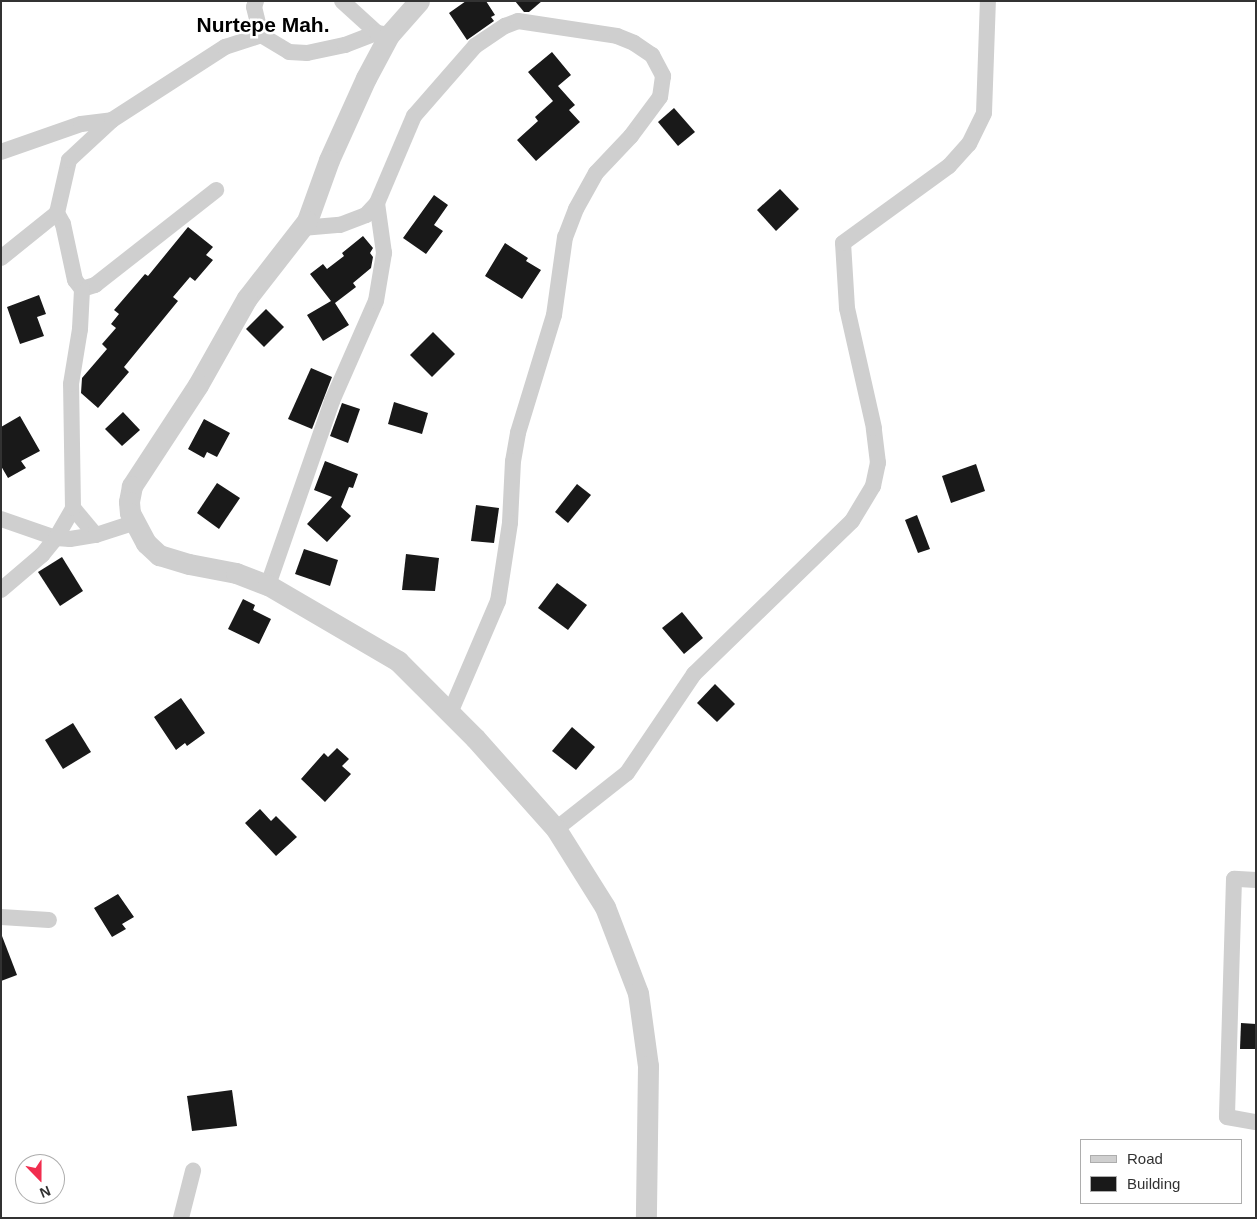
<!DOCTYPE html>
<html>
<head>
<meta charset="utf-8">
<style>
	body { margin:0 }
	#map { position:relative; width:1257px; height:1219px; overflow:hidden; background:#fff; font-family:Helvetica,sans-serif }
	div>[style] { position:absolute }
	.building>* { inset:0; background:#191919 }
	.minor>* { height:16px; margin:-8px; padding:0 8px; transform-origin:8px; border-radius:8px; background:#cfcfcf }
	.tertiary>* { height:21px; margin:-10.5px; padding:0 10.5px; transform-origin:10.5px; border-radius:10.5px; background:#cfcfcf }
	span { translate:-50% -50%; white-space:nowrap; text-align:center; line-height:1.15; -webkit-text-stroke:5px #fff; paint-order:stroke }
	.district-label { font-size:21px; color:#000; font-weight:700 }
	.frame { position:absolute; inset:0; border:2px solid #323232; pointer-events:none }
	.legend { position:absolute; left:1080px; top:1139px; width:162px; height:65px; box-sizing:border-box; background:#fff; border:1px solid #adadad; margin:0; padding:6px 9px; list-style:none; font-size:15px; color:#323232 }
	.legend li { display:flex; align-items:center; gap:10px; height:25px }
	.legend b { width:25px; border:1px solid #adadad }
	.north { position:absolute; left:15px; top:1154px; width:50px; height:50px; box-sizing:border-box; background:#fff; border:1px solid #adadad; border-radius:50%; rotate:158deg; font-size:14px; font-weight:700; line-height:20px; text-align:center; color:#323232 }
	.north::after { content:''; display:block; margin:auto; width:18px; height:22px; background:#f12d4e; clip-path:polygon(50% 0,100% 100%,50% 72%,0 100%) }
</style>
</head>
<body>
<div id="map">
	<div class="building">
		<i style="clip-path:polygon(466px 1px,486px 1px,495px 15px,491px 17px,494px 21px,467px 40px,449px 13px)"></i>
		<i style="clip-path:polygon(515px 1px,542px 1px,529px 12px,524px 12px)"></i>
		<i style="clip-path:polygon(552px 52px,571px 75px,558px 86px,575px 105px,569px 110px,580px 122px,536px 161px,517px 140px,538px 121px,535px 117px,553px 101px,528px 72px)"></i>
		<i style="clip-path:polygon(674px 108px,695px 132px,678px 146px,658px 122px)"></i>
		<i style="clip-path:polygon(780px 189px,799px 209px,776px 231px,757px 210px)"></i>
		<i style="clip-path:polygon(434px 195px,448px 205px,434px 225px,443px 231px,426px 254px,403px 238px)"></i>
		<i style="clip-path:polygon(188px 227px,213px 247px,206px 255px,213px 260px,195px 281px,190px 277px,173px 297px,178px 301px,124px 367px,129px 372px,98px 408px,81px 393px,82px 378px,107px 349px,102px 344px,116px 328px,111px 324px,119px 314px,114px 310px,145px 274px,148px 276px)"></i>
		<i style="clip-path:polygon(363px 236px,373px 248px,370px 253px,373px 257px,371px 268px,353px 283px,356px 287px,335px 303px,349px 325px,323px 341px,307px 315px,331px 301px,310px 274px,323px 264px,327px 269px,344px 256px,342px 253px)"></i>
		<i style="clip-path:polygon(505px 243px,528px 258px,526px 261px,541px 270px,522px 299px,485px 276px)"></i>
		<i style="clip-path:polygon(39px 295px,46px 314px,37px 317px,44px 336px,20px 344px,7px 307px)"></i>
		<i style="clip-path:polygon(266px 309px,284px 327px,264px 347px,246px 329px)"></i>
		<i style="clip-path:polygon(433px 332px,455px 354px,432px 377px,410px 355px)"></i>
		<i style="clip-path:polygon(311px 368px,332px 377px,312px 429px,288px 419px)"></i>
		<i style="clip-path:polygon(394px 402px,428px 413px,422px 434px,388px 424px)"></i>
		<i style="clip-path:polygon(342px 403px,360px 409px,348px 443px,330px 436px)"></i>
		<i style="clip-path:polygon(123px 412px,140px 430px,122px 446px,105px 429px)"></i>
		<i style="clip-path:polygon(20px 416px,40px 451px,21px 461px,26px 468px,8px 478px,1px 466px,1px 427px)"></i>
		<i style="clip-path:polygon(204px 419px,230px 433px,217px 457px,207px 452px,204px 458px,188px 449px)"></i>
		<i style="clip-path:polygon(325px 461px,358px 474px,353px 488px,349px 487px,341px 507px,351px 516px,327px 542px,307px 524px,332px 497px,314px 490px)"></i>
		<i style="clip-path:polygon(976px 464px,985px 491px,951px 503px,942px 476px)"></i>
		<i style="clip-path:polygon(217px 483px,240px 498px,219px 529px,197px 513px)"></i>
		<i style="clip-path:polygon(577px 484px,591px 495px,568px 523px,555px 512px)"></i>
		<i style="clip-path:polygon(476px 505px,499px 508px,494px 543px,471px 541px)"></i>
		<i style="clip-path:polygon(917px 515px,930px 549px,918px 553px,905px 520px)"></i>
		<i style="clip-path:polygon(304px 549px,338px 560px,330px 586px,295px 574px)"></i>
		<i style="clip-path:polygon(406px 554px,439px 558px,435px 591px,402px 590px)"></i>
		<i style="clip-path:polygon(62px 557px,83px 591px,60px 606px,38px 572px)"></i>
		<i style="clip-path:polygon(557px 583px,587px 605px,568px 630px,538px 608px)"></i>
		<i style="clip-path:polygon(243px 599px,255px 605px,253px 610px,271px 619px,259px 644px,228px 629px)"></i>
		<i style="clip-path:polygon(682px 612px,703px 638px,684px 654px,662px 628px)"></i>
		<i style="clip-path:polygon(715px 684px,735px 704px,717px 722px,697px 703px)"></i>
		<i style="clip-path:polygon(181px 698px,205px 733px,187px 746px,185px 743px,176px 750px,154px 717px)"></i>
		<i style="clip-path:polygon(73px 723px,91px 752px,63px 769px,45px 740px)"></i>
		<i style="clip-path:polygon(572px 727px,595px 747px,576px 770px,552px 751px)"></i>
		<i style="clip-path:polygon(337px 748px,349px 759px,342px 766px,351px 774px,325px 802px,301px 779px,324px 753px,328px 757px)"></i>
		<i style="clip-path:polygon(260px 809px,271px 821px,276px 816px,297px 837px,276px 856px,245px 823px)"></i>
		<i style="clip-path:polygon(118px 894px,134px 917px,122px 924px,126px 929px,112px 937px,94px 908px)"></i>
		<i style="clip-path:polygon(2px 936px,17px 975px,1px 981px,1px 937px)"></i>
		<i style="clip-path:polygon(1241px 1023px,1256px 1024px,1256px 1049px,1240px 1049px)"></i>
		<i style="clip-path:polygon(232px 1090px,237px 1126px,192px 1131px,187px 1096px)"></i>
	</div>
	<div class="minor">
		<i style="left:256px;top:1px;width:6px;rotate:108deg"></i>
		<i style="left:254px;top:7px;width:29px;rotate:76deg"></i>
		<i style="left:342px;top:1px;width:47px;rotate:42.4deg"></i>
		<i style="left:1px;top:152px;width:85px;rotate:-19.3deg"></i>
		<i style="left:81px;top:124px;width:31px;rotate:-7deg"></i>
		<i style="left:302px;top:228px;width:38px;rotate:-5deg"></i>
		<i style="left:340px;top:225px;width:28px;rotate:-21deg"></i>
		<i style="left:366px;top:215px;width:16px;rotate:-47deg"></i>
		<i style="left:377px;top:203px;width:95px;rotate:-67deg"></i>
		<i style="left:414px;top:116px;width:93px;rotate:-48.9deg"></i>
		<i style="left:475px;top:46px;width:36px;rotate:-34deg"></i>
		<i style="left:505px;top:26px;width:14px;rotate:-21deg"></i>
		<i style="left:518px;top:21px;width:100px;rotate:8.6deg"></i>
		<i style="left:617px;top:36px;width:18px;rotate:22deg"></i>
		<i style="left:634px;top:43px;width:22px;rotate:34deg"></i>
		<i style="left:652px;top:55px;width:24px;rotate:62deg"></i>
		<i style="left:663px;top:76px;width:21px;rotate:98deg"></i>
		<i style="left:660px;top:97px;width:49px;rotate:126.6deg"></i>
		<i style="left:631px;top:136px;width:51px;rotate:133.4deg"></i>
		<i style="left:596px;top:173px;width:41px;rotate:119.1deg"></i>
		<i style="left:576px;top:209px;width:30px;rotate:111deg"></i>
		<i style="left:565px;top:237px;width:79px;rotate:98deg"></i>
		<i style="left:554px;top:315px;width:123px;rotate:107deg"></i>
		<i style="left:518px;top:433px;width:28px;rotate:100deg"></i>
		<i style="left:513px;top:461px;width:62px;rotate:92.8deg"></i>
		<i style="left:510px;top:523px;width:79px;rotate:98.7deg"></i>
		<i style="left:498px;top:601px;width:122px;rotate:113.2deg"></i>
		<i style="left:1px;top:258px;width:72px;rotate:-38.8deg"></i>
		<i style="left:82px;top:289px;width:14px;rotate:-17deg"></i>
		<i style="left:95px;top:285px;width:154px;rotate:-38.1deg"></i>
		<i style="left:73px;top:508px;width:35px;rotate:50deg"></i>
		<i style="left:1px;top:519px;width:58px;rotate:19.1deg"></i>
		<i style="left:56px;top:538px;width:14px;rotate:4deg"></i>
		<i style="left:70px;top:539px;width:26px;rotate:-9deg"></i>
		<i style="left:96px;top:535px;width:40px;rotate:-18deg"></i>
		<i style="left:268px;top:585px;width:195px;rotate:-70.8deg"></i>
		<i style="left:332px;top:401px;width:109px;rotate:-66.3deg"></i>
		<i style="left:376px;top:301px;width:49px;rotate:-80.5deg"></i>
		<i style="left:384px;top:253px;width:50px;rotate:-98deg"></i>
		<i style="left:1px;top:590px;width:54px;rotate:-40.5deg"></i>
		<i style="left:42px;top:555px;width:22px;rotate:-51deg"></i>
		<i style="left:56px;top:538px;width:34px;rotate:-60deg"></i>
		<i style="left:73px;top:508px;width:124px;rotate:-90.9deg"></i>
		<i style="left:71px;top:384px;width:56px;rotate:-80.7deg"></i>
		<i style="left:80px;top:329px;width:40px;rotate:-87.1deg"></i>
		<i style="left:82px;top:289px;width:11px;rotate:-128deg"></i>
		<i style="left:75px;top:280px;width:57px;rotate:-102.1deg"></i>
		<i style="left:63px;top:224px;width:13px;rotate:-119deg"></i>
		<i style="left:57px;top:213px;width:54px;rotate:-77.2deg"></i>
		<i style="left:69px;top:160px;width:59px;rotate:-42.9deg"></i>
		<i style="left:112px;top:120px;width:135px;rotate:-32.9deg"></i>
		<i style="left:225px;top:47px;width:38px;rotate:-18deg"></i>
		<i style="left:261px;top:35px;width:33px;rotate:31deg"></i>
		<i style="left:289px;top:52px;width:18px;rotate:3deg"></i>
		<i style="left:307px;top:53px;width:39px;rotate:-12deg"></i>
		<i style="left:345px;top:45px;width:34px;rotate:-21deg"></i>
		<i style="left:377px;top:33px;width:12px;rotate:9deg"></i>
		<i style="left:556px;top:829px;width:90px;rotate:-38.3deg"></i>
		<i style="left:627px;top:773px;width:120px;rotate:-55.9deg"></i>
		<i style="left:694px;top:674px;width:220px;rotate:-44.1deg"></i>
		<i style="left:852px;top:521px;width:41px;rotate:-59deg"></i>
		<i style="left:873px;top:486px;width:24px;rotate:-78deg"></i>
		<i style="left:878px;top:463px;width:35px;rotate:-97deg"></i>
		<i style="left:874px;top:428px;width:123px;rotate:-102.7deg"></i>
		<i style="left:847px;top:308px;width:65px;rotate:-93.5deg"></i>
		<i style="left:843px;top:243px;width:131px;rotate:-36deg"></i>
		<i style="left:949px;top:166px;width:30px;rotate:-48deg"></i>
		<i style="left:969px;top:144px;width:34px;rotate:-64deg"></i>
		<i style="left:984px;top:113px;width:112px;rotate:-88deg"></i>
		<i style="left:1256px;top:880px;width:22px;rotate:-177deg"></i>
		<i style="left:1234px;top:879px;width:238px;rotate:91.7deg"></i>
		<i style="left:1227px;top:1117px;width:29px;rotate:10deg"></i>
		<i style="left:1px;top:917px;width:48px;rotate:3.6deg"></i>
		<i style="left:181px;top:1218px;width:49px;rotate:-75.7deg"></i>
	</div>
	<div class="tertiary">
		<i style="left:419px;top:1px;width:45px;rotate:131.4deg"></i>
		<i style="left:389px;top:35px;width:49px;rotate:118.1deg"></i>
		<i style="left:366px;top:78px;width:90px;rotate:114.3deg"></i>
		<i style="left:329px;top:160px;width:65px;rotate:109.8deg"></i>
		<i style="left:307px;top:221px;width:98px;rotate:127.9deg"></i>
		<i style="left:247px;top:298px;width:100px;rotate:119.4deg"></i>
		<i style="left:198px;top:385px;width:121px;rotate:123.2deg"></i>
		<i style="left:132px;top:486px;width:16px;rotate:101deg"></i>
		<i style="left:129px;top:502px;width:11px;rotate:85deg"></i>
		<i style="left:130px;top:513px;width:34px;rotate:62deg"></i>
		<i style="left:146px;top:543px;width:18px;rotate:43deg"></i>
		<i style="left:159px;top:555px;width:31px;rotate:17deg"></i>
		<i style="left:189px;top:564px;width:48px;rotate:10.8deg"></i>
		<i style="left:236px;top:573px;width:34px;rotate:21deg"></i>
		<i style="left:268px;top:585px;width:151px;rotate:30.3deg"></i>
		<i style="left:398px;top:661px;width:109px;rotate:45deg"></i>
		<i style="left:475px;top:738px;width:122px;rotate:48.3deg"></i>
		<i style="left:556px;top:829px;width:92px;rotate:57.9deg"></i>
		<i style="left:605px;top:907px;width:92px;rotate:69deg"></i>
		<i style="left:638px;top:993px;width:74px;rotate:82.2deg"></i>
		<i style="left:648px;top:1066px;width:152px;rotate:90.8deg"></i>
	</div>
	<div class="district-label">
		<span style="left:263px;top:25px">Nurtepe Mah.</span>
	</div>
	<div class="frame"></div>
	<ul class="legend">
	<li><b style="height:6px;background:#cfcfcf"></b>Road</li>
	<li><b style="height:14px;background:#191919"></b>Building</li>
	</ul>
	<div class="north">N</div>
</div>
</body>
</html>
